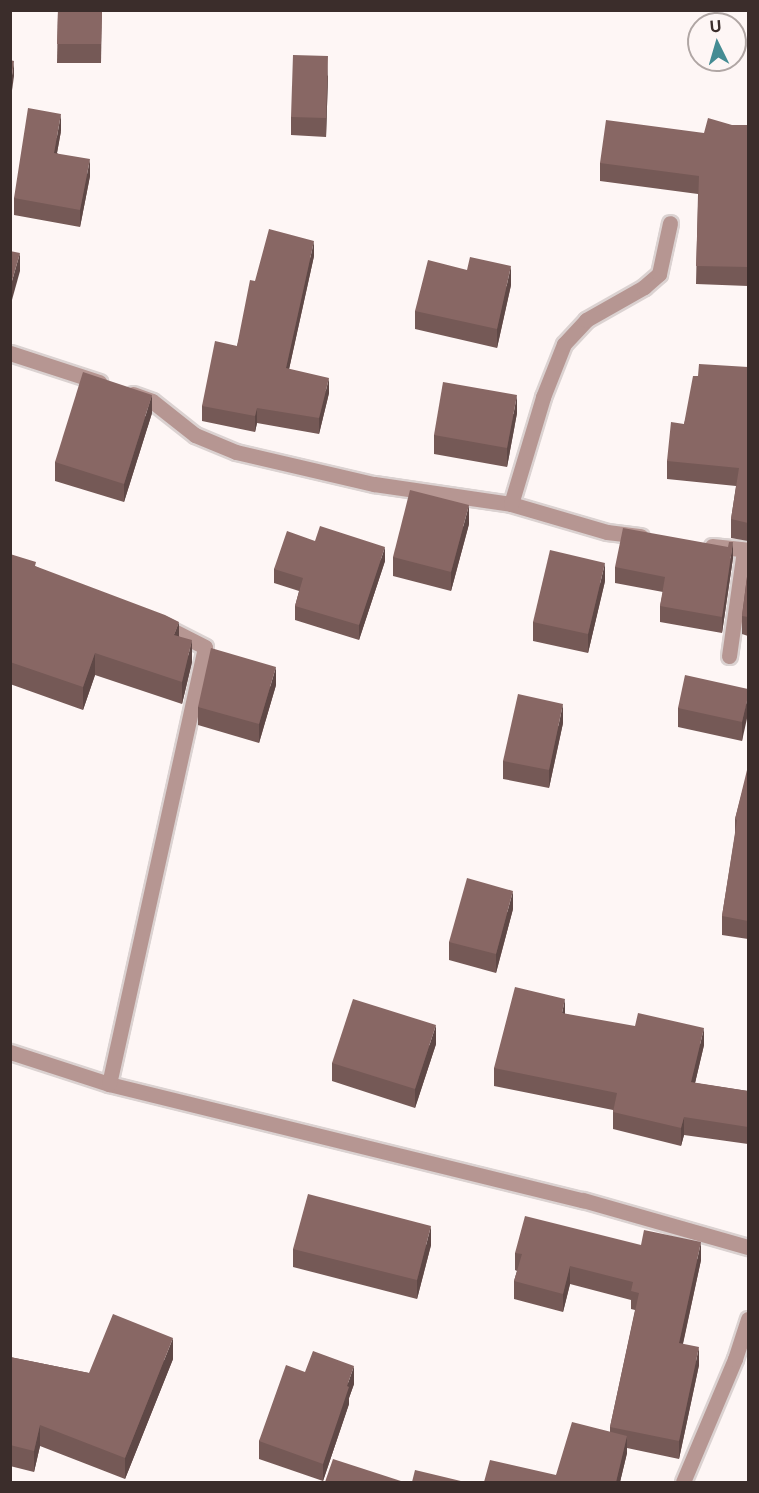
<!DOCTYPE html>
<html>
<head>
<meta charset="utf-8">
<style>
	body { margin:0 }
	#map { position:relative; width:759px; height:1493px; overflow:hidden; background:#fef6f5; font-family:Inter,sans-serif }
	div>[style] { position:absolute }
	.roads { filter:drop-shadow(2px 0 #dbd2d1) drop-shadow(-2px 0 #dbd2d1) drop-shadow(0 2px #dbd2d1) drop-shadow(0 -2px #dbd2d1) }
	.minor>* { height:15px; margin:-7.5px; padding:0 7.5px; transform-origin:7.5px; border-radius:7.5px; background:#b69692 }
	.wall>* { inset:0; background:#755956 }
	.shaded-wall>* { inset:0; background:#5f4846 }
	.building>* { inset:0; background:#886764 }
	span { translate:-50% -50%; white-space:nowrap; text-align:center; line-height:1.15; -webkit-text-stroke:6px #fef6f5; paint-order:stroke }
	.frame { position:absolute; inset:0; border:12px solid #3b2d2b; pointer-events:none }
	.north { position:absolute; left:687px; top:12px; width:60px; height:60px; box-sizing:border-box; background:#fef6f5; border:2px solid #b0a6a4; border-radius:50%; rotate:355deg; font-size:16px; font-weight:700; line-height:24px; text-align:center; color:#3b2d2b }
	.north::after { content:''; display:block; margin:auto; width:21px; height:27px; background:#458c93; clip-path:polygon(50% 0,100% 100%,50% 72%,0 100%) }
</style>
</head>
<body>
<div id="map">
	<div class="roads">
		<div class="minor">
			<i style="left:10px;top:353px;width:94px;rotate:18deg"></i>
			<i style="left:133px;top:394px;width:20px;rotate:20deg"></i>
			<i style="left:152px;top:401px;width:55px;rotate:38.3deg"></i>
			<i style="left:195px;top:435px;width:44px;rotate:22.5deg"></i>
			<i style="left:236px;top:452px;width:142px;rotate:13.1deg"></i>
			<i style="left:374px;top:484px;width:138px;rotate:8.3deg"></i>
			<i style="left:511px;top:504px;width:100px;rotate:16.3deg"></i>
			<i style="left:607px;top:532px;width:34px;rotate:7deg"></i>
			<i style="left:511px;top:504px;width:112px;rotate:-73.3deg"></i>
			<i style="left:543px;top:397px;width:57px;rotate:-68.4deg"></i>
			<i style="left:564px;top:344px;width:33px;rotate:-47deg"></i>
			<i style="left:586px;top:320px;width:67px;rotate:-29.6deg"></i>
			<i style="left:644px;top:287px;width:20px;rotate:-41deg"></i>
			<i style="left:659px;top:274px;width:52px;rotate:-77.8deg"></i>
			<i style="left:712px;top:546px;width:36px;rotate:6deg"></i>
			<i style="left:729px;top:656px;width:107px;rotate:-81.9deg"></i>
			<i style="left:10px;top:1052px;width:104px;rotate:17.9deg"></i>
			<i style="left:109px;top:1084px;width:488px;rotate:13.8deg"></i>
			<i style="left:583px;top:1200px;width:172px;rotate:15.9deg"></i>
			<i style="left:109px;top:1084px;width:447px;rotate:-77.6deg"></i>
			<i style="left:205px;top:647px;width:48px;rotate:-152.9deg"></i>
			<i style="left:683px;top:1482px;width:134px;rotate:-67.1deg"></i>
			<i style="left:735px;top:1359px;width:42px;rotate:-72deg"></i>
		</div>
	</div>
	<div class="wall">
		<i style="clip-path:polygon(58px 10px,102px 10px,101px 63px,57px 63px)"></i>
		<i style="clip-path:polygon(328px 75px,326px 137px,291px 135px,291px 117px)"></i>
		<i style="clip-path:polygon(732px 125px,748px 125px,748px 286px,696px 284px,698px 194px,600px 181px,600px 163px)"></i>
		<i style="clip-path:polygon(61px 131px,57px 153px,90px 176px,80px 227px,14px 215px,14px 198px)"></i>
		<i style="clip-path:polygon(314px 256px,289px 369px,329px 393px,319px 434px,257px 423px,255px 432px,202px 421px,202px 406px,237px 346px,255px 281px)"></i>
		<i style="clip-path:polygon(511px 285px,497px 348px,415px 329px,415px 311px)"></i>
		<i style="clip-path:polygon(748px 367px,748px 541px,731px 538px,731px 519px,736px 486px,667px 479px,667px 461px,684px 424px,698px 376px)"></i>
		<i style="clip-path:polygon(152px 413px,124px 502px,55px 481px,55px 462px)"></i>
		<i style="clip-path:polygon(517px 413px,507px 467px,434px 454px,434px 435px)"></i>
		<i style="clip-path:polygon(469px 524px,451px 591px,393px 576px,393px 557px)"></i>
		<i style="clip-path:polygon(315px 541px,385px 561px,359px 640px,295px 620px,295px 606px,299px 591px,274px 583px,274px 569px)"></i>
		<i style="clip-path:polygon(10px 554px,179px 636px,192px 662px,182px 704px,95px 675px,83px 710px,10px 684px)"></i>
		<i style="clip-path:polygon(733px 558px,722px 633px,660px 622px,660px 606px,663px 592px,615px 583px,615px 567px)"></i>
		<i style="clip-path:polygon(748px 569px,748px 636px,742px 634px,742px 616px)"></i>
		<i style="clip-path:polygon(605px 581px,588px 653px,533px 641px,533px 622px)"></i>
		<i style="clip-path:polygon(276px 685px,259px 743px,198px 725px,198px 707px)"></i>
		<i style="clip-path:polygon(748px 689px,742px 741px,678px 727px,678px 708px)"></i>
		<i style="clip-path:polygon(563px 723px,549px 788px,503px 779px,503px 761px)"></i>
		<i style="clip-path:polygon(748px 770px,748px 939px,722px 935px,722px 916px,735px 835px,735px 819px)"></i>
		<i style="clip-path:polygon(513px 909px,496px 973px,449px 960px,449px 942px)"></i>
		<i style="clip-path:polygon(565px 1014px,704px 1045px,695px 1083px,748px 1091px,748px 1144px,684px 1135px,681px 1146px,613px 1129px,613px 1110px,494px 1086px,494px 1068px)"></i>
		<i style="clip-path:polygon(436px 1044px,415px 1108px,332px 1081px,332px 1063px)"></i>
		<i style="clip-path:polygon(431px 1245px,417px 1299px,293px 1267px,293px 1249px)"></i>
		<i style="clip-path:polygon(641px 1245px,701px 1260px,683px 1344px,699px 1365px,679px 1459px,627px 1448px,627px 1453px,620px 1482px,484px 1482px,556px 1475px,610px 1432px,610px 1427px,635px 1310px,631px 1309px,631px 1300px,570px 1284px,563px 1312px,514px 1299px,514px 1281px,517px 1271px,515px 1270px,515px 1253px)"></i>
		<i style="clip-path:polygon(10px 1357px,89px 1373px,173px 1359px,125px 1479px,40px 1446px,34px 1472px,10px 1466px)"></i>
		<i style="clip-path:polygon(305px 1372px,354px 1384px,349px 1398px,349px 1404px,323px 1481px,259px 1459px,259px 1441px)"></i>
	</div>
	<div class="shaded-wall">
		<i style="clip-path:polygon(328px 56px,328px 75px,326px 137px,326px 118px)"></i>
		<i style="clip-path:polygon(14px 61px,14px 76px,10px 105px,10px 90px)"></i>
		<i style="clip-path:polygon(61px 114px,61px 131px,54px 169px,54px 153px)"></i>
		<i style="clip-path:polygon(90px 159px,90px 176px,80px 227px,80px 210px)"></i>
		<i style="clip-path:polygon(314px 241px,314px 256px,286px 383px,286px 368px)"></i>
		<i style="clip-path:polygon(20px 253px,20px 271px,10px 307px,10px 288px)"></i>
		<i style="clip-path:polygon(511px 266px,511px 285px,497px 348px,497px 329px)"></i>
		<i style="clip-path:polygon(329px 378px,329px 393px,319px 434px,319px 418px)"></i>
		<i style="clip-path:polygon(152px 395px,152px 413px,124px 502px,124px 484px)"></i>
		<i style="clip-path:polygon(517px 395px,517px 413px,507px 467px,507px 448px)"></i>
		<i style="clip-path:polygon(257px 408px,257px 423px,255px 432px,255px 416px)"></i>
		<i style="clip-path:polygon(469px 505px,469px 524px,451px 591px,451px 572px)"></i>
		<i style="clip-path:polygon(733px 542px,733px 558px,722px 633px,722px 617px)"></i>
		<i style="clip-path:polygon(385px 547px,385px 561px,359px 640px,359px 625px)"></i>
		<i style="clip-path:polygon(605px 563px,605px 581px,588px 653px,588px 634px)"></i>
		<i style="clip-path:polygon(179px 622px,179px 644px,174px 635px)"></i>
		<i style="clip-path:polygon(192px 640px,192px 662px,182px 704px,182px 682px)"></i>
		<i style="clip-path:polygon(95px 653px,95px 675px,83px 710px,83px 687px)"></i>
		<i style="clip-path:polygon(276px 667px,276px 685px,259px 743px,259px 724px)"></i>
		<i style="clip-path:polygon(748px 696px,748px 714px,742px 741px,742px 722px)"></i>
		<i style="clip-path:polygon(563px 704px,563px 723px,549px 788px,549px 770px)"></i>
		<i style="clip-path:polygon(513px 891px,513px 909px,496px 973px,496px 954px)"></i>
		<i style="clip-path:polygon(565px 999px,565px 1016px,562px 1013px)"></i>
		<i style="clip-path:polygon(436px 1025px,436px 1044px,415px 1108px,415px 1089px)"></i>
		<i style="clip-path:polygon(704px 1028px,704px 1045px,691px 1100px,691px 1082px)"></i>
		<i style="clip-path:polygon(684px 1117px,684px 1135px,681px 1146px,681px 1128px)"></i>
		<i style="clip-path:polygon(431px 1226px,431px 1245px,417px 1299px,417px 1280px)"></i>
		<i style="clip-path:polygon(701px 1242px,701px 1260px,679px 1361px,679px 1343px)"></i>
		<i style="clip-path:polygon(570px 1266px,570px 1284px,563px 1312px,563px 1294px)"></i>
		<i style="clip-path:polygon(173px 1338px,173px 1359px,125px 1479px,125px 1458px)"></i>
		<i style="clip-path:polygon(699px 1347px,699px 1365px,679px 1459px,679px 1441px)"></i>
		<i style="clip-path:polygon(354px 1366px,354px 1384px,349px 1398px,349px 1404px,323px 1481px,323px 1464px,347px 1386px)"></i>
		<i style="clip-path:polygon(40px 1425px,40px 1446px,34px 1472px,34px 1451px)"></i>
		<i style="clip-path:polygon(627px 1436px,627px 1453px,620px 1482px,616px 1482px)"></i>
	</div>
	<div class="building">
		<i style="clip-path:polygon(58px 10px,102px 10px,101px 44px,57px 44px)"></i>
		<i style="clip-path:polygon(293px 55px,328px 56px,326px 118px,291px 117px)"></i>
		<i style="clip-path:polygon(10px 60px,14px 61px,10px 90px)"></i>
		<i style="clip-path:polygon(28px 108px,61px 114px,54px 153px,90px 159px,80px 210px,14px 198px)"></i>
		<i style="clip-path:polygon(708px 118px,732px 125px,748px 125px,748px 267px,696px 266px,699px 176px,600px 163px,606px 120px,704px 133px)"></i>
		<i style="clip-path:polygon(269px 229px,314px 241px,286px 368px,329px 378px,319px 418px,257px 408px,255px 416px,202px 406px,215px 341px,237px 346px,250px 280px,255px 281px)"></i>
		<i style="clip-path:polygon(10px 251px,20px 253px,10px 288px)"></i>
		<i style="clip-path:polygon(470px 257px,511px 266px,497px 329px,415px 311px,428px 260px,467px 270px)"></i>
		<i style="clip-path:polygon(699px 364px,748px 367px,748px 523px,731px 519px,739px 468px,667px 461px,671px 422px,684px 424px,693px 376px,698px 376px)"></i>
		<i style="clip-path:polygon(83px 372px,152px 395px,124px 484px,55px 462px)"></i>
		<i style="clip-path:polygon(443px 382px,517px 395px,507px 448px,434px 435px)"></i>
		<i style="clip-path:polygon(410px 490px,469px 505px,451px 572px,393px 557px)"></i>
		<i style="clip-path:polygon(320px 526px,385px 547px,359px 625px,295px 606px,303px 578px,274px 569px,287px 531px,315px 541px)"></i>
		<i style="clip-path:polygon(623px 528px,728px 547px,729px 542px,733px 542px,722px 617px,660px 606px,665px 577px,615px 567px)"></i>
		<i style="clip-path:polygon(550px 550px,605px 563px,588px 634px,533px 622px)"></i>
		<i style="clip-path:polygon(10px 554px,36px 562px,35px 566px,165px 615px,179px 622px,174px 635px,192px 640px,182px 682px,95px 653px,83px 687px,10px 662px)"></i>
		<i style="clip-path:polygon(748px 569px,748px 617px,742px 616px)"></i>
		<i style="clip-path:polygon(211px 648px,276px 667px,259px 724px,198px 707px)"></i>
		<i style="clip-path:polygon(685px 675px,748px 689px,748px 696px,742px 722px,678px 708px)"></i>
		<i style="clip-path:polygon(518px 694px,563px 704px,549px 770px,503px 761px)"></i>
		<i style="clip-path:polygon(747px 770px,748px 770px,748px 921px,722px 916px,737px 820px,735px 819px)"></i>
		<i style="clip-path:polygon(467px 878px,513px 891px,496px 954px,449px 942px)"></i>
		<i style="clip-path:polygon(515px 987px,565px 999px,562px 1013px,635px 1026px,638px 1013px,704px 1028px,691px 1082px,748px 1091px,748px 1127px,684px 1117px,681px 1128px,613px 1112px,617px 1093px,494px 1068px)"></i>
		<i style="clip-path:polygon(353px 999px,436px 1025px,415px 1089px,332px 1063px)"></i>
		<i style="clip-path:polygon(308px 1194px,431px 1226px,417px 1280px,293px 1249px)"></i>
		<i style="clip-path:polygon(525px 1216px,641px 1245px,644px 1230px,701px 1242px,679px 1343px,699px 1347px,679px 1441px,610px 1427px,639px 1293px,631px 1291px,633px 1282px,570px 1266px,563px 1294px,514px 1281px,522px 1254px,515px 1253px)"></i>
		<i style="clip-path:polygon(113px 1314px,173px 1338px,125px 1458px,40px 1425px,34px 1451px,10px 1445px,10px 1357px,89px 1373px)"></i>
		<i style="clip-path:polygon(313px 1351px,354px 1366px,347px 1386px,349px 1387px,323px 1464px,259px 1441px,286px 1365px,305px 1372px)"></i>
		<i style="clip-path:polygon(572px 1422px,627px 1436px,616px 1482px,484px 1482px,490px 1460px,556px 1475px)"></i>
		<i style="clip-path:polygon(333px 1459px,404px 1482px,325px 1482px)"></i>
		<i style="clip-path:polygon(415px 1470px,465px 1482px,412px 1482px)"></i>
	</div>
	<div class="frame"></div>
	<div class="north">U</div>
</div>
</body>
</html>
